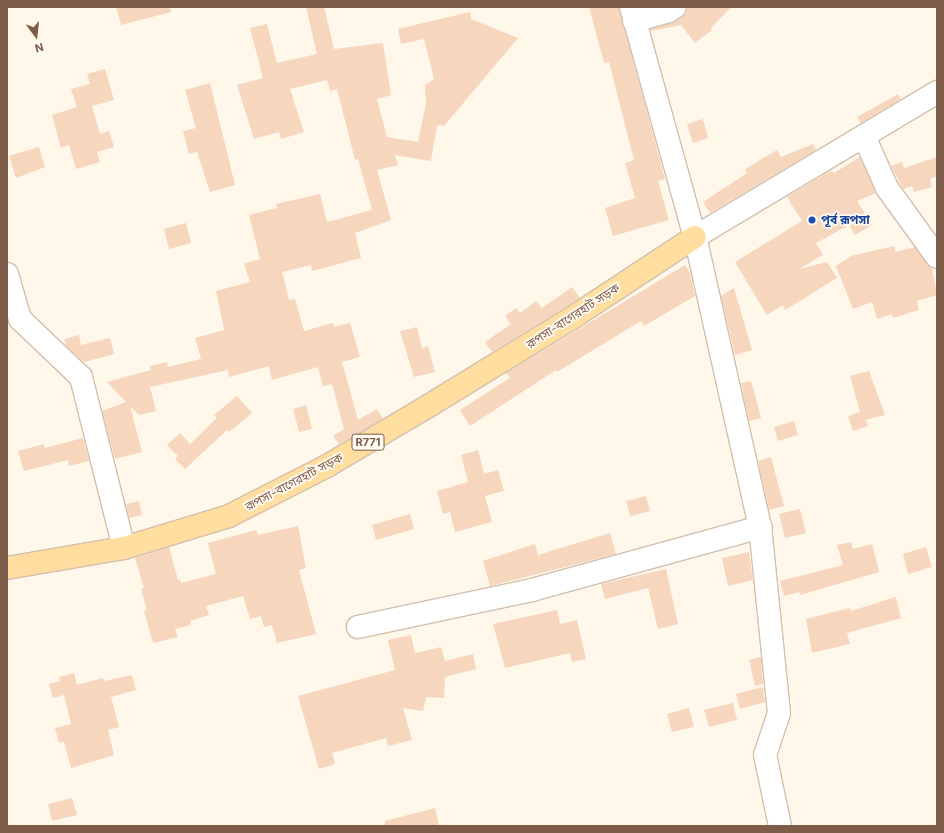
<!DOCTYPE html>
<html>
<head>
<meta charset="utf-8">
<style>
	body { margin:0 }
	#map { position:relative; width:944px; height:833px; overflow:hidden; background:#fef7ea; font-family:Inter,"Noto Sans Bengali",sans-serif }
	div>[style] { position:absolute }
	.building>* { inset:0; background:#f7d6be }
	.roads { filter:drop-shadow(1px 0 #d3bfad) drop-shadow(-1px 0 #d3bfad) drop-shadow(0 1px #d3bfad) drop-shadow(0 -1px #d3bfad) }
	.street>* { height:22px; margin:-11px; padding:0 11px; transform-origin:11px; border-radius:11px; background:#fff }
	.secondary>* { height:22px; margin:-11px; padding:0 11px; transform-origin:11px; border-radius:11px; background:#fff }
	.primary>* { height:22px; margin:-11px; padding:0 11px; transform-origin:11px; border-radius:11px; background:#ffdea0 }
	.dots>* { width:11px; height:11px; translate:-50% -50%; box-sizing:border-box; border:2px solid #fffaf2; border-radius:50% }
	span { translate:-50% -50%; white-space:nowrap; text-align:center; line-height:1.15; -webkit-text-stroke:3.5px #fffaf2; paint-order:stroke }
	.shield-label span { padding:1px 3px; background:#fffaf2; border:1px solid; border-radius:3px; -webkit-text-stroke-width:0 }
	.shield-label { font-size:11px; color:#7d5d49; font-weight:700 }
	.transit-label { font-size:12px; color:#164399; font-weight:700 }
	.left { translate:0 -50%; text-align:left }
	.street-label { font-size:12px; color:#7d5d49 }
	.frame { position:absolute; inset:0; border:8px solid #7d5d49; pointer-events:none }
	.north { position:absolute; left:16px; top:16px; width:40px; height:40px; -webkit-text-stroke:3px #fffaf2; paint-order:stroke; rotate:165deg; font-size:11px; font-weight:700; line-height:16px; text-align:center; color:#7d5d49 }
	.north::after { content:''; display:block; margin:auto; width:14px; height:18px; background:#7d5d49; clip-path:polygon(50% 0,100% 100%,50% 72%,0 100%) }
</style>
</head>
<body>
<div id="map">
	<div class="building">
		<i style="clip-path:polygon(116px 7px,170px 7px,171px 12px,121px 25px)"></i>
		<i style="clip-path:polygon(306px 7px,324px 7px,334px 49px,383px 43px,391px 95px,377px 99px,387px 137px,418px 142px,426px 103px,425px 85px,434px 79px,424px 39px,401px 44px,398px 29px,470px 12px,471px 19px,518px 38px,444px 126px,437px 125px,431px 161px,395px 155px,398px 165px,377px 170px,391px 220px,355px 233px,361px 258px,312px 271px,311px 265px,282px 272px,289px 300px,295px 299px,304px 331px,333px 323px,334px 327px,350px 323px,360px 357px,342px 362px,358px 420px,377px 409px,383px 419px,339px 444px,333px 436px,344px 429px,332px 384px,323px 386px,318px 367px,272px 380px,269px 366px,229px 377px,228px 370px,150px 387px,156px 411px,139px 415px,130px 406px,142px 452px,115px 459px,102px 411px,126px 402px,107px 382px,151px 370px,150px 366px,167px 362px,168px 367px,201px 359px,195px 338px,224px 330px,216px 291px,250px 282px,244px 264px,260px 259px,249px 215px,277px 208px,276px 204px,320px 194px,327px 222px,372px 210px,358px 159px,355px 160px,337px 89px,330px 91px,327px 80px,290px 89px,304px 132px,281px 139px,279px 132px,254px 139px,237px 85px,263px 78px,250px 28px,267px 24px,277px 63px,317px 54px)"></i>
		<i style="clip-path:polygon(589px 7px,619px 7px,665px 179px,658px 181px,669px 220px,613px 236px,605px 208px,635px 198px,625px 163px,634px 160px,609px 62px,604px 63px)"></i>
		<i style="clip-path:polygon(687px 7px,731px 7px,711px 28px,712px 30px,695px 43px,681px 25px,651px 31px,650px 29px,676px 21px,686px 13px)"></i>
		<i style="clip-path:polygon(105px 69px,114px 100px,92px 106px,100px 134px,109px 131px,114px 147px,97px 152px,100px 162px,76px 169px,69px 145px,61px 148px,52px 115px,77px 107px,71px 89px,90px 84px,87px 74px)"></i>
		<i style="clip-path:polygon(210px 83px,235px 185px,210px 192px,197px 152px,189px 154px,183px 131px,196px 128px,185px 90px)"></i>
		<i style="clip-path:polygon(898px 94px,901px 99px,861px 123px,857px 117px)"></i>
		<i style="clip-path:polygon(703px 119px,708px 138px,693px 143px,687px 124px)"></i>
		<i style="clip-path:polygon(813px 144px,816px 150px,710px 213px,703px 202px,747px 173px,745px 169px,777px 150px,781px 157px)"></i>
		<i style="clip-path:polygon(39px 147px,45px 167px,16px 178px,9px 156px)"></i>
		<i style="clip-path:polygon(860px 157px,876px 193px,857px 201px,872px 225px,855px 235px,849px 225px,816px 243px,823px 255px,799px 269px,827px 262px,837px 278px,785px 310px,783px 305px,767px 315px,735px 262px,802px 221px,787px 197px,825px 174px,832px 171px,834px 173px)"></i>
		<i style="clip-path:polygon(937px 157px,937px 176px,930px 179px,932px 187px,914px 192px,912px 186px,903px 189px,891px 166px,902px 162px,904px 168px)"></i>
		<i style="clip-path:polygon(186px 223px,191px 243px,169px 249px,164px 229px)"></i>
		<i style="clip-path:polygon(894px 246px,896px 252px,915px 247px,932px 268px,937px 295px,917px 301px,919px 310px,893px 318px,892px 314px,877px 319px,872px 302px,853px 309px,836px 266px,851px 256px)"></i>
		<i style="clip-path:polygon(685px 265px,690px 273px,695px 296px,644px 326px,641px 321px,557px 372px,556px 370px,470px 426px,460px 410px,510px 378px,506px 373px)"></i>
		<i style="clip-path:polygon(572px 287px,580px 298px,492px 352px,485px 342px,511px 324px,505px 316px,516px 308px,520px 313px,536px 301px,542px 308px)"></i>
		<i style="clip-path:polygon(734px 288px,752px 350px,735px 355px,721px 296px)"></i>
		<i style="clip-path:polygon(417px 327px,422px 348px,428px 346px,435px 372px,414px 377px,400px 331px)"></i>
		<i style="clip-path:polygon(79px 335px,81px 345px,110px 338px,114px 354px,84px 362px,66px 346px,64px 339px)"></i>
		<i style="clip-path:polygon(869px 371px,885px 415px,866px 420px,868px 426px,853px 431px,848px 416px,860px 412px,850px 376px)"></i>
		<i style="clip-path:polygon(751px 381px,761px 418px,749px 421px,741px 383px)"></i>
		<i style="clip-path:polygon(237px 396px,252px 413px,229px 432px,227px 430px,185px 469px,175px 459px,178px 456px,167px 445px,180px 433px,190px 444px,217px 418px,214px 415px)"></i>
		<i style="clip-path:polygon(306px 405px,312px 429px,299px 432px,293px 409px)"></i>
		<i style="clip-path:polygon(794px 421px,798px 435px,778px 441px,774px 427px)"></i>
		<i style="clip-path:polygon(83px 438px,89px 461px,69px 466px,68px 460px,24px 471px,18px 451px,44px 444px,45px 448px)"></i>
		<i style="clip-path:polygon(478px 450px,484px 474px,498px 470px,504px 491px,485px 496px,492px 522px,455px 532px,450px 512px,443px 514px,437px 491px,468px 482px,461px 455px)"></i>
		<i style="clip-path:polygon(771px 457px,784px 506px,769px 510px,758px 461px)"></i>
		<i style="clip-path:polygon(646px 496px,650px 511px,630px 516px,626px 501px)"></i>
		<i style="clip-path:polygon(139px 501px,142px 515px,129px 518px,126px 504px)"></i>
		<i style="clip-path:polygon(800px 509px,806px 533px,785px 538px,779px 514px)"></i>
		<i style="clip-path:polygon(410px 514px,414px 529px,376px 540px,372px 525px)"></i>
		<i style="clip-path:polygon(298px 526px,306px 568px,299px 570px,316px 634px,277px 643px,272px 625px,264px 627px,261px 616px,250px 619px,243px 596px,206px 606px,209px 615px,190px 621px,191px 625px,175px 629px,178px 637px,153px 643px,144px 611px,147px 610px,141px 589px,144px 588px,135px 558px,169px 547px,178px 580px,180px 579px,181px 583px,216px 574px,208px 543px,256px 530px,258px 535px)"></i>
		<i style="clip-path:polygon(610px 533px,616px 554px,490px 586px,483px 561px,535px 544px,538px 555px)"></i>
		<i style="clip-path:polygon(851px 542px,853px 549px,872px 544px,879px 572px,800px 595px,799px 592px,784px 596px,780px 581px,843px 565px,837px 545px)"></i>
		<i style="clip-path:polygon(926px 547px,932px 567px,908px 574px,903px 554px)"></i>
		<i style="clip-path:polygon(749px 552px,753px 580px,728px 586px,722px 558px)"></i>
		<i style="clip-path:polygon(666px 569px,678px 624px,658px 629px,648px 588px,605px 599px,601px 584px)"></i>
		<i style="clip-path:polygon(896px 597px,901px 618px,847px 633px,850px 644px,812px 653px,806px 619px,850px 608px,851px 611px)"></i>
		<i style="clip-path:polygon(557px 610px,560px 624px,577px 620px,586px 659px,572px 662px,570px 653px,505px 668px,493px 624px)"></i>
		<i style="clip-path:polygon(411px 635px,415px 653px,441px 647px,445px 661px,473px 654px,476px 669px,445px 677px,444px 698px,426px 697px,423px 711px,403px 708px,412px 740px,388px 746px,386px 738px,332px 753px,335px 764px,319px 769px,298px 696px,395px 670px,388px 640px)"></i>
		<i style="clip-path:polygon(761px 657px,763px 684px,755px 686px,749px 660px)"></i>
		<i style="clip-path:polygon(74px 673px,77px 685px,103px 678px,104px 681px,132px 675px,136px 690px,111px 697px,119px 727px,108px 730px,114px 755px,71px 768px,64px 742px,59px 743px,55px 728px,71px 724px,64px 695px,53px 698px,49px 684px,60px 681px,59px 677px)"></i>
		<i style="clip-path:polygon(763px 687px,765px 702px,740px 709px,736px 694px)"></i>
		<i style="clip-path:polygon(733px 703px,737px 720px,709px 727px,704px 710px)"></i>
		<i style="clip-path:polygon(689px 708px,694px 727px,672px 732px,667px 714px)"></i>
		<i style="clip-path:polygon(72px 798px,77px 815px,52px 821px,48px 804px)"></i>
		<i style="clip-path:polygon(435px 808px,439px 826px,385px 826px,385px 821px)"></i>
	</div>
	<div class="roads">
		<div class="street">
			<i style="left:634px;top:21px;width:36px;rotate:-16deg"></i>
			<i style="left:669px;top:11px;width:7px;rotate:-34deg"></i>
			<i style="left:864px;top:136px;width:57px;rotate:66.1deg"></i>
			<i style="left:887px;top:188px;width:85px;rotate:54.1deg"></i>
			<i style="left:7px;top:274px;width:47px;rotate:73.9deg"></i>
			<i style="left:20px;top:319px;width:84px;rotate:43.6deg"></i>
			<i style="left:81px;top:377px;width:176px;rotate:75.9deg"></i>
			<i style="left:358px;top:627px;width:178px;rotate:-12deg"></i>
			<i style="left:532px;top:590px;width:237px;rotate:-15.4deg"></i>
			<i style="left:780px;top:826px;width:73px;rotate:-101.9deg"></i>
			<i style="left:765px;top:755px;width:44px;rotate:-71.6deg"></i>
			<i style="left:779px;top:713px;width:187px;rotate:-95.8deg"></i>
			<i style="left:760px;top:527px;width:297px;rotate:-102.6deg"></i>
			<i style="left:695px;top:237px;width:282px;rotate:-30.9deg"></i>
		</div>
		<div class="secondary">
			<i style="left:631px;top:7px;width:239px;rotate:74.5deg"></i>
		</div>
		<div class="primary">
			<i style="left:7px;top:568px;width:119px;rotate:-9.7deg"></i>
			<i style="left:124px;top:548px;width:110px;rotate:-16.9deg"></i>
			<i style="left:229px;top:516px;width:110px;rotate:-27deg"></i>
			<i style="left:327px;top:466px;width:120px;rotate:-30.6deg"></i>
			<i style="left:430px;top:405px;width:167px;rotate:-31.5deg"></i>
			<i style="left:572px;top:318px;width:147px;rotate:-33.4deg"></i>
		</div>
	</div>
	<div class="dots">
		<i style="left:812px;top:220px;background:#1a4fb4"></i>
	</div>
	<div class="shield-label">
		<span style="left:368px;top:442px">R771</span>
	</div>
	<div class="transit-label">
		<span class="left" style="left:821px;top:220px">পূর্ব রূপসা</span>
	</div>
	<div class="street-label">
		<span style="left:573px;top:316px;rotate:-33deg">রূপসা-বাগেরহাট সড়ক</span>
		<span style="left:294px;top:482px;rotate:-28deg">রূপসা-বাগেরহাট সড়ক</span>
	</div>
	<div class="frame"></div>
	<div class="north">N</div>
</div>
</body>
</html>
